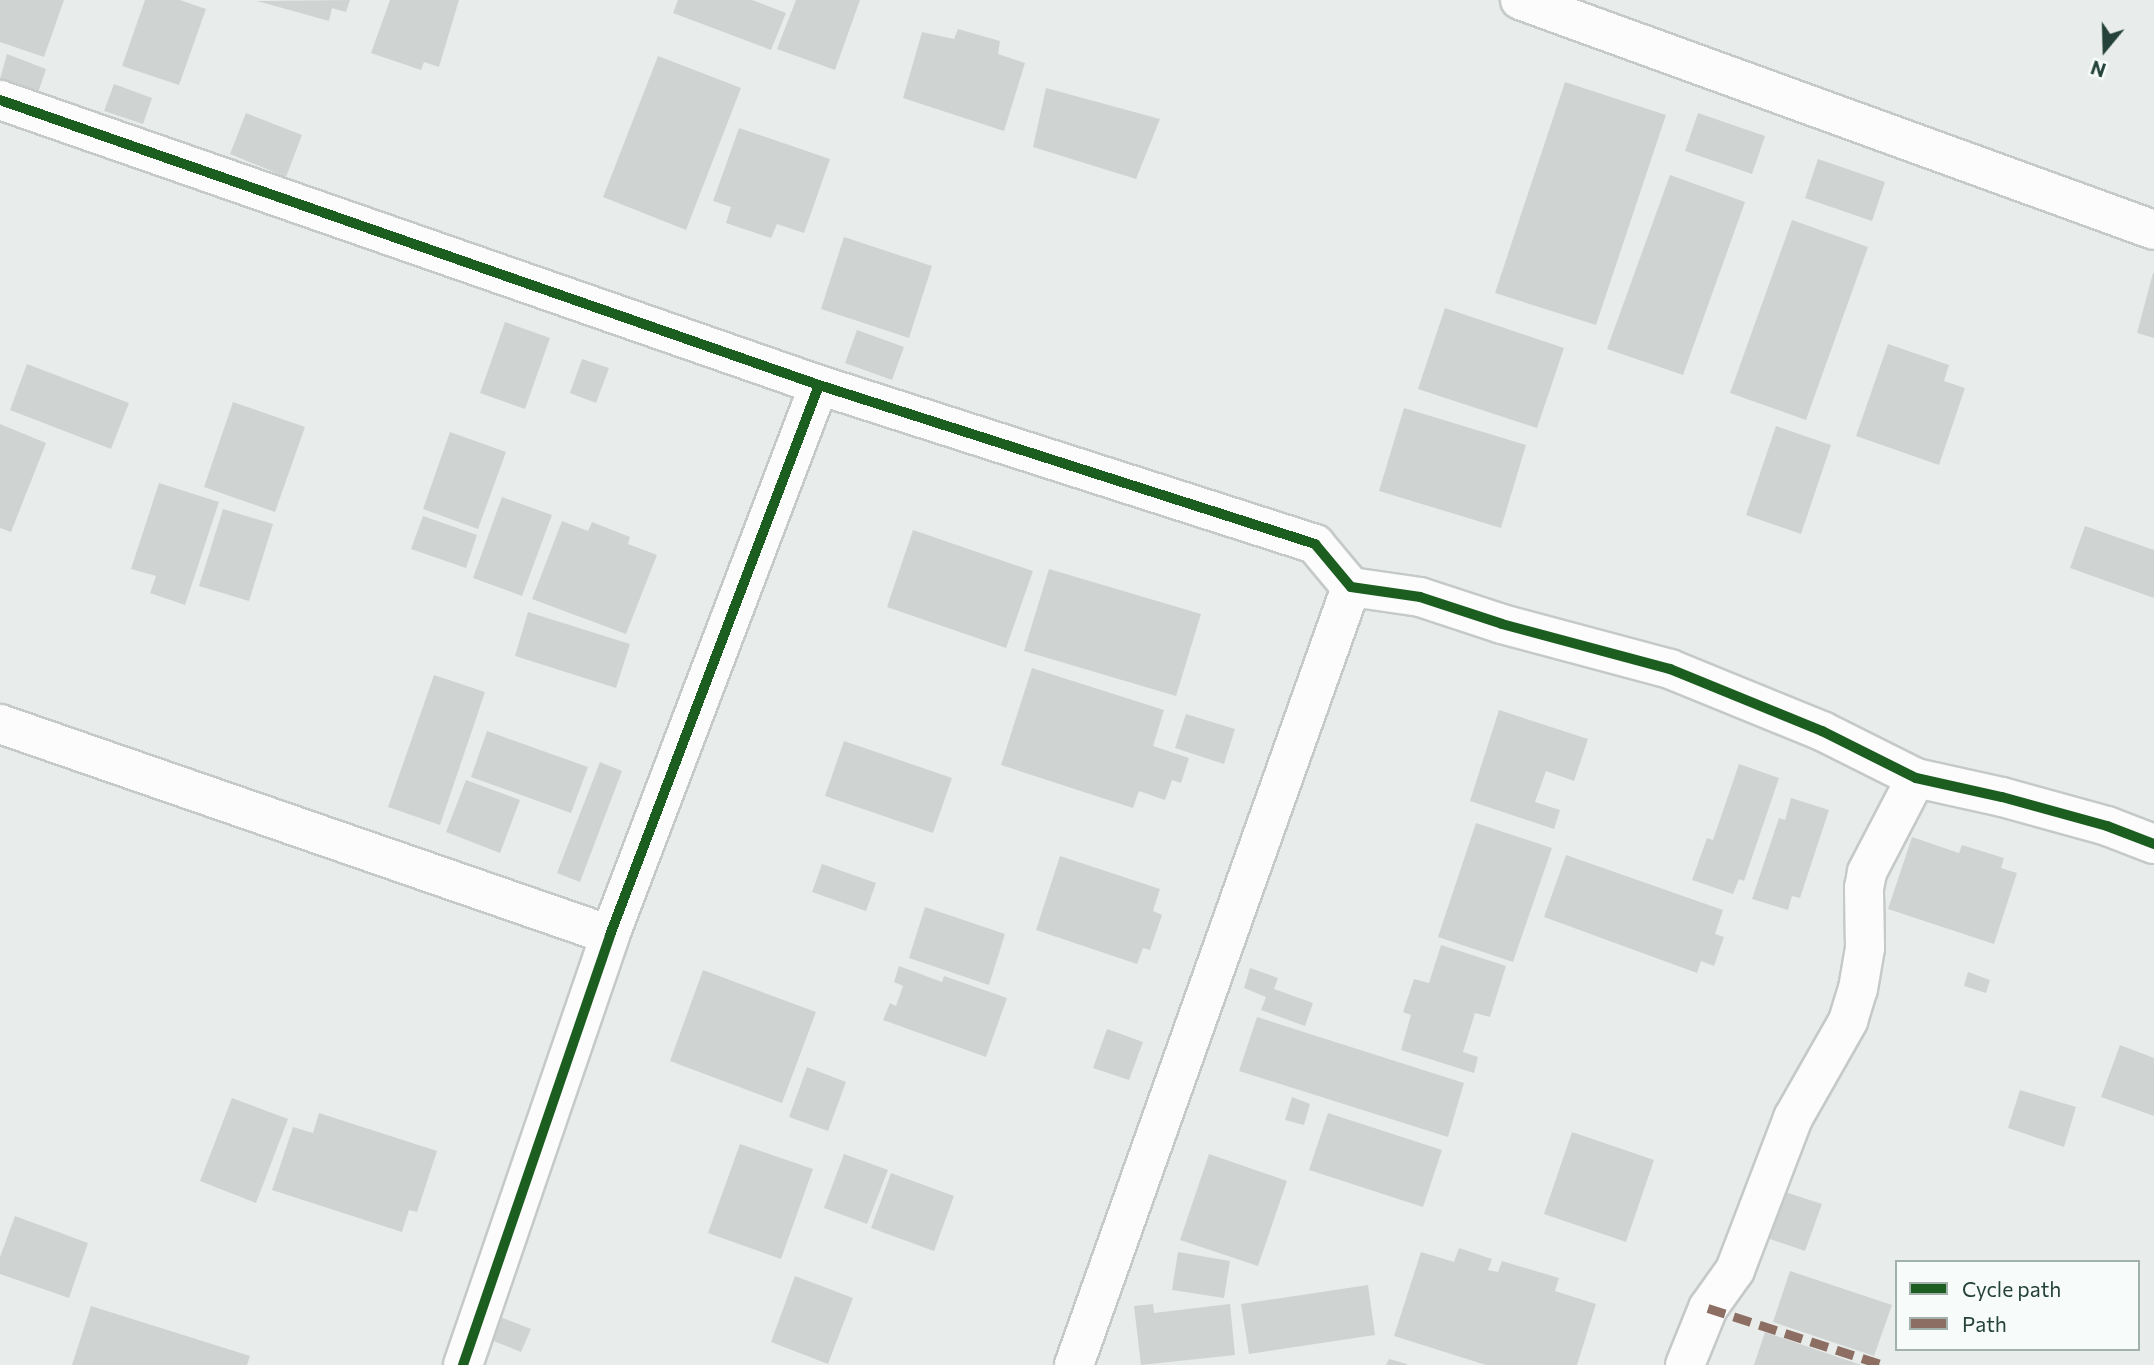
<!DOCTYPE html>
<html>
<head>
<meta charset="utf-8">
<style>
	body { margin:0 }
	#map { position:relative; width:2154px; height:1365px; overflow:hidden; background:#e8edeb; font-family:Commissioner,sans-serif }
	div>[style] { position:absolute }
	.building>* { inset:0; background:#cfd4d2 }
	.roads { filter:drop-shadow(2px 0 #c5cac8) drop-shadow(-2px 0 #c5cac8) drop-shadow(0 2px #c5cac8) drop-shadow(0 -2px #c5cac8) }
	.minor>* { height:38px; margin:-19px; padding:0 19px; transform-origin:19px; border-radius:19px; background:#fcfcfc }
	.quiet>* { height:9px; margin-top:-4.5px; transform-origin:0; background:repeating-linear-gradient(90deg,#8d6e63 0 18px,transparent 0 27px) }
	.cycleway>* { height:10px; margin:-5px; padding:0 5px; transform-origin:5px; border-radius:5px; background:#1b5e20 }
	span { translate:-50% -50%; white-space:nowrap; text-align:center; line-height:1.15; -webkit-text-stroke:5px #f7fbf9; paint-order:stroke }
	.legend { position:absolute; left:1895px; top:1260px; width:245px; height:91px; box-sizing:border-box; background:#f7fbf9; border:2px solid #a3b1ad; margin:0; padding:9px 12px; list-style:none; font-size:21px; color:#24423a }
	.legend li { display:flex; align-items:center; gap:14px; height:35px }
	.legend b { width:35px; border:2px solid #a3b1ad }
	.north { position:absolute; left:2070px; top:14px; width:70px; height:70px; -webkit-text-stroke:5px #f7fbf9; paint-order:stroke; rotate:199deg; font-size:19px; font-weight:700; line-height:28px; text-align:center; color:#24423a }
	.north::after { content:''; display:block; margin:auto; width:24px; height:32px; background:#24423a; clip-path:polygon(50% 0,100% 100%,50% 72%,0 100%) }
</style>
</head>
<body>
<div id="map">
	<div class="building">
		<i style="clip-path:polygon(0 0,64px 0,44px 57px,0 42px)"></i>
		<i style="clip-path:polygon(145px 0,180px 0,206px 9px,179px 85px,122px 66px)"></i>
		<i style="clip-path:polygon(350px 0,346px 12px,332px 8px,329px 21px,257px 1px)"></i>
		<i style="clip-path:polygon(390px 0,459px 0,439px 67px,424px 62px,421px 70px,371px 53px)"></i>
		<i style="clip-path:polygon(678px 0,752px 0,786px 13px,771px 50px,673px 13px)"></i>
		<i style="clip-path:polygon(796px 0,860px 0,835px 70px,777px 49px)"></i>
		<i style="clip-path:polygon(958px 29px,1000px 41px,998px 54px,1025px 63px,1004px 131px,903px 98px,922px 32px,954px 39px)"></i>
		<i style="clip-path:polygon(7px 54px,46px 69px,38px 93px,0 79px)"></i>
		<i style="clip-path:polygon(658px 56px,741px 88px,686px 230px,603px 197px)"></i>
		<i style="clip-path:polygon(1565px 82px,1666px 115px,1596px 325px,1495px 293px)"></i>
		<i style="clip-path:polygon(114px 84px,152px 98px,143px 124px,104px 111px)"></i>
		<i style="clip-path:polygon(1046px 88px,1160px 119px,1136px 179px,1033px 147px)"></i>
		<i style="clip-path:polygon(246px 113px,302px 135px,286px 177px,230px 154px)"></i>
		<i style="clip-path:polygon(1698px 113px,1765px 136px,1752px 174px,1685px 151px)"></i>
		<i style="clip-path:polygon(739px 128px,830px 159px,804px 233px,777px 224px,771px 238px,726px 223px,731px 207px,713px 201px)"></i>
		<i style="clip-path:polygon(1818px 159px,1885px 182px,1872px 221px,1805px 198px)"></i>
		<i style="clip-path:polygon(1670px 175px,1745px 202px,1683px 375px,1607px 349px)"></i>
		<i style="clip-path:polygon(1792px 220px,1868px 247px,1806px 420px,1730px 393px)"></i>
		<i style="clip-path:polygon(844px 237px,932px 266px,909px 338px,821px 309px)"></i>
		<i style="clip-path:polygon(2153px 273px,2154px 273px,2154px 338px,2137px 333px)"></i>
		<i style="clip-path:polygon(1445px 308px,1564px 348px,1537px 428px,1418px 389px)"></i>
		<i style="clip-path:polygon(505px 322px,550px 338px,525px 409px,480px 393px)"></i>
		<i style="clip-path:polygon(857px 330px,904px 347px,892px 380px,845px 363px)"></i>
		<i style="clip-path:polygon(1888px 344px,1949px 365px,1944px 381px,1965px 388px,1939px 465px,1856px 436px)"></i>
		<i style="clip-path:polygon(582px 359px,609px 368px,596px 403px,570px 393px)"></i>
		<i style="clip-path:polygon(27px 364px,129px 403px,111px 449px,10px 410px)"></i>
		<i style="clip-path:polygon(233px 402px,305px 427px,275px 512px,204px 487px)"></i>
		<i style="clip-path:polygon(1404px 408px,1526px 445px,1501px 528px,1379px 491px)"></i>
		<i style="clip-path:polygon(0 424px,46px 443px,11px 532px,0 528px)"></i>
		<i style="clip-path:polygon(1776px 426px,1831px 445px,1801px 534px,1746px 515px)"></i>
		<i style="clip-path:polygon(450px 432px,506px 452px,478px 529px,423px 509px)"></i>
		<i style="clip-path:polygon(159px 483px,219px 502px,185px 605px,150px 593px,156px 576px,131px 569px)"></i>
		<i style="clip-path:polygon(502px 497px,552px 515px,522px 596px,473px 578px)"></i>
		<i style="clip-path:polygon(223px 509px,273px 524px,249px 601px,199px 586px)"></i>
		<i style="clip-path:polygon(423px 516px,477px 535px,466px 568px,411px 549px)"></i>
		<i style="clip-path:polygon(562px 521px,588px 531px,592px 522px,630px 537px,628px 544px,657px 555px,626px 634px,532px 599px)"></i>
		<i style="clip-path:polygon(2085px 526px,2154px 550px,2154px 598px,2070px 568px)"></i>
		<i style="clip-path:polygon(913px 530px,1033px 571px,1006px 648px,887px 607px)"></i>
		<i style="clip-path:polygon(1049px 569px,1201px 614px,1176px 696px,1024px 651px)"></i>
		<i style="clip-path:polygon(528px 612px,630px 644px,616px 688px,515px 656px)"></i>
		<i style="clip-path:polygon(1032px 668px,1164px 710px,1153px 746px,1189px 758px,1181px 783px,1172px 780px,1165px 800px,1139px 791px,1133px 808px,1001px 765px)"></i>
		<i style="clip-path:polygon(434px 675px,485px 692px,440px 825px,388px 807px)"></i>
		<i style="clip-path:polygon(1499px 710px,1588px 739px,1574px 781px,1546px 771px,1535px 802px,1560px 810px,1554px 829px,1470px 801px)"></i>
		<i style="clip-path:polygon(1186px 714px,1235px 729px,1224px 764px,1175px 748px)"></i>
		<i style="clip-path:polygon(487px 731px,588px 767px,571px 813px,471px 777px)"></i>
		<i style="clip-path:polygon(844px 741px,952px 778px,933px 833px,825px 796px)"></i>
		<i style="clip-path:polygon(600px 762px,622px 771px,580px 882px,557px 873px)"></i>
		<i style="clip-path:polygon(1739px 764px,1779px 778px,1744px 881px,1739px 879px,1733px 894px,1692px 880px,1707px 838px,1713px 840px)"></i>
		<i style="clip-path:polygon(466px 780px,520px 800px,500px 853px,446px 832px)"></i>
		<i style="clip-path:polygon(1791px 798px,1829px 810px,1800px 898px,1792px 896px,1788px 910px,1752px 899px,1779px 818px,1785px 820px)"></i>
		<i style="clip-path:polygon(1476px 823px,1552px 848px,1513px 962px,1438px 937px)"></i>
		<i style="clip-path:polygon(1912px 837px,1959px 853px,1962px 845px,2004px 858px,2001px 868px,2017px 873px,1994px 944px,1888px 909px)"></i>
		<i style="clip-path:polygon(1566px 855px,1723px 910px,1715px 934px,1724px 937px,1714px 966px,1701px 961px,1697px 973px,1544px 917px)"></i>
		<i style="clip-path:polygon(1060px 856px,1160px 889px,1153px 911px,1162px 915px,1150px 950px,1143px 948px,1137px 964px,1036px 930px)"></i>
		<i style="clip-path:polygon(822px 864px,876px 883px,866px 911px,812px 892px)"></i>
		<i style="clip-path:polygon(925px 907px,1005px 934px,989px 985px,909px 958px)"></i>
		<i style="clip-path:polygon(1441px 945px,1506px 966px,1490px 1017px,1475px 1013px,1463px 1052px,1478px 1057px,1474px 1073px,1401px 1050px,1411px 1015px,1403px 1012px,1414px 979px,1429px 983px)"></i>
		<i style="clip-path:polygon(899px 966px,942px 982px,944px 976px,1007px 998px,986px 1057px,883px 1020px,890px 1003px,896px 1006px,903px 986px,894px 982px)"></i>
		<i style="clip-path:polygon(1250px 968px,1278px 978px,1274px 989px,1313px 1003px,1305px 1026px,1261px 1010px,1266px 997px,1244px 988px)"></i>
		<i style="clip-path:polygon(703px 970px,816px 1012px,782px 1103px,670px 1061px)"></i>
		<i style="clip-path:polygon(1968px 972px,1990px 980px,1986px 993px,1964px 986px)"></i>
		<i style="clip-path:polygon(1257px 1017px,1464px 1083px,1448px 1137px,1239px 1071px)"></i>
		<i style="clip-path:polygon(1107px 1029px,1143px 1042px,1129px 1080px,1093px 1068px)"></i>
		<i style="clip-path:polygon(2120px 1045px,2154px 1058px,2154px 1116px,2101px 1097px)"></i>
		<i style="clip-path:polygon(807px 1067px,846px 1082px,828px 1131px,789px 1117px)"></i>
		<i style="clip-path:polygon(2020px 1090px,2076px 1107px,2064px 1147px,2008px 1128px)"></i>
		<i style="clip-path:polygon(1292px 1097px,1310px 1104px,1304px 1125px,1285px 1120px)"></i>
		<i style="clip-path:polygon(232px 1098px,288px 1119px,256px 1203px,200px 1181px)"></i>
		<i style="clip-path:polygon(319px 1113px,437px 1151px,417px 1212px,409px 1210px,402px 1232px,272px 1190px,293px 1127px,313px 1133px)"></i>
		<i style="clip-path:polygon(1328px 1113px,1442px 1150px,1423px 1207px,1309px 1170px)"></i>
		<i style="clip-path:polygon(1572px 1132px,1654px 1160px,1626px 1242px,1544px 1214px)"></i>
		<i style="clip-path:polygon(740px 1144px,813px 1169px,781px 1259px,708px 1233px)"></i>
		<i style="clip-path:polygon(844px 1154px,888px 1170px,867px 1224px,824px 1208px)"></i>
		<i style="clip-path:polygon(1209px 1154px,1287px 1181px,1258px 1266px,1180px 1240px)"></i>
		<i style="clip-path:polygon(891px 1173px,954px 1196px,934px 1251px,871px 1228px)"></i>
		<i style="clip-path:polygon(1782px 1191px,1822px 1204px,1805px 1251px,1767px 1238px)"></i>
		<i style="clip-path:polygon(15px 1216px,88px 1243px,69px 1298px,0 1274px,0 1257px)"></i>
		<i style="clip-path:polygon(1459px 1248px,1492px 1259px,1488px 1270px,1498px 1272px,1502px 1261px,1559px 1278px,1555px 1291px,1596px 1304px,1577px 1365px,1486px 1365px,1394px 1336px,1421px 1252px,1454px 1262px)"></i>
		<i style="clip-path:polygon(1178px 1252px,1230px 1261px,1224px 1298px,1172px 1290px)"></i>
		<i style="clip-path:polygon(1790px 1271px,1892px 1305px,1874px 1356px,1773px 1322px)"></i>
		<i style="clip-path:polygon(795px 1276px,853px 1298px,828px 1364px,771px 1342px)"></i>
		<i style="clip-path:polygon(1368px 1285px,1375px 1335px,1249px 1354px,1241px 1304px)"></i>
		<i style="clip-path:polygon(1153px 1304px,1154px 1313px,1230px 1304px,1235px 1355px,1141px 1365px,1134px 1306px)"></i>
		<i style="clip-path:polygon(91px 1306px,250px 1356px,247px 1365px,72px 1365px)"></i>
		<i style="clip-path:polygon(500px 1317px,531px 1329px,521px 1352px,491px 1340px)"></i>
		<i style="clip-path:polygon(1765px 1332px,1861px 1365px,1754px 1365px)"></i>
		<i style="clip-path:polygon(1389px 1359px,1407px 1364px,1407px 1365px,1386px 1365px)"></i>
	</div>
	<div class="roads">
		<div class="minor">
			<i style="left:1520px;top:0;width:674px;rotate:19.94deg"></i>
			<i style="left:0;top:100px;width:867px;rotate:19.19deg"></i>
			<i style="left:819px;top:385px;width:521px;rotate:17.77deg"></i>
			<i style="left:1315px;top:544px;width:56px;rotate:50.1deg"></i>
			<i style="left:1351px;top:587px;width:70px;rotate:8.2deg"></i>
			<i style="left:1420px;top:597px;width:86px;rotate:18.2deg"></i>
			<i style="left:1502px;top:624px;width:174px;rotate:15deg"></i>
			<i style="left:1670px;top:669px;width:164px;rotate:22.2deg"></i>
			<i style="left:1822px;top:731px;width:105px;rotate:26.6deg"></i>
			<i style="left:1916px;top:778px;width:88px;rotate:12.5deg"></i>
			<i style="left:2002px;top:797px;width:109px;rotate:15.4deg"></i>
			<i style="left:2107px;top:826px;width:50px;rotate:21deg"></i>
			<i style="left:0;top:724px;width:645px;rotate:19.08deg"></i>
			<i style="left:463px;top:1365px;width:454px;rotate:-71.1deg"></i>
			<i style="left:610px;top:935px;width:588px;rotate:-69.19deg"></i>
			<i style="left:1074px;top:1365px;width:826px;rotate:-70.4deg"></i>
			<i style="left:1685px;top:1365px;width:61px;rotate:-68deg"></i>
			<i style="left:1708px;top:1308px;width:47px;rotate:-54.6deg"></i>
			<i style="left:1735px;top:1270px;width:163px;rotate:-69.1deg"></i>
			<i style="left:1793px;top:1118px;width:112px;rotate:-60.4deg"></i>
			<i style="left:1848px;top:1021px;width:34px;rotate:-73deg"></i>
			<i style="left:1858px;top:989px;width:42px;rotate:-80.3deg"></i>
			<i style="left:1865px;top:948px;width:60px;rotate:-91deg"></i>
			<i style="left:1864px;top:888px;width:16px;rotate:-79deg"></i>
			<i style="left:1867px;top:872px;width:106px;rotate:-62.5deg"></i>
		</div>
	</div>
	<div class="quiet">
		<i style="left:1708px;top:1308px;width:184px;rotate:18deg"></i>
	</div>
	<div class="cycleway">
		<i style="left:0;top:100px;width:867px;rotate:19.19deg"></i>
		<i style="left:819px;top:385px;width:521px;rotate:17.77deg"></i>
		<i style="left:1315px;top:544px;width:56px;rotate:50.1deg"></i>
		<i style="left:1351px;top:587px;width:70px;rotate:8.2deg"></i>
		<i style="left:1420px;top:597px;width:86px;rotate:18.2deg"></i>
		<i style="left:1502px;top:624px;width:174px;rotate:15deg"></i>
		<i style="left:1670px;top:669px;width:164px;rotate:22.2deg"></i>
		<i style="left:1822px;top:731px;width:105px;rotate:26.6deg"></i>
		<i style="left:1916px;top:778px;width:88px;rotate:12.5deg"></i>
		<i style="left:2002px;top:797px;width:109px;rotate:15.4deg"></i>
		<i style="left:2107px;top:826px;width:50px;rotate:21deg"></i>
		<i style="left:463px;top:1365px;width:454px;rotate:-71.1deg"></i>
		<i style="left:610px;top:935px;width:588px;rotate:-69.19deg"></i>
	</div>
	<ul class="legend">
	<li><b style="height:9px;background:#1b5e20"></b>Cycle path</li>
	<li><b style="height:9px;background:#8d6e63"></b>Path</li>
	</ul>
	<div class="north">N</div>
</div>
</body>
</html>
